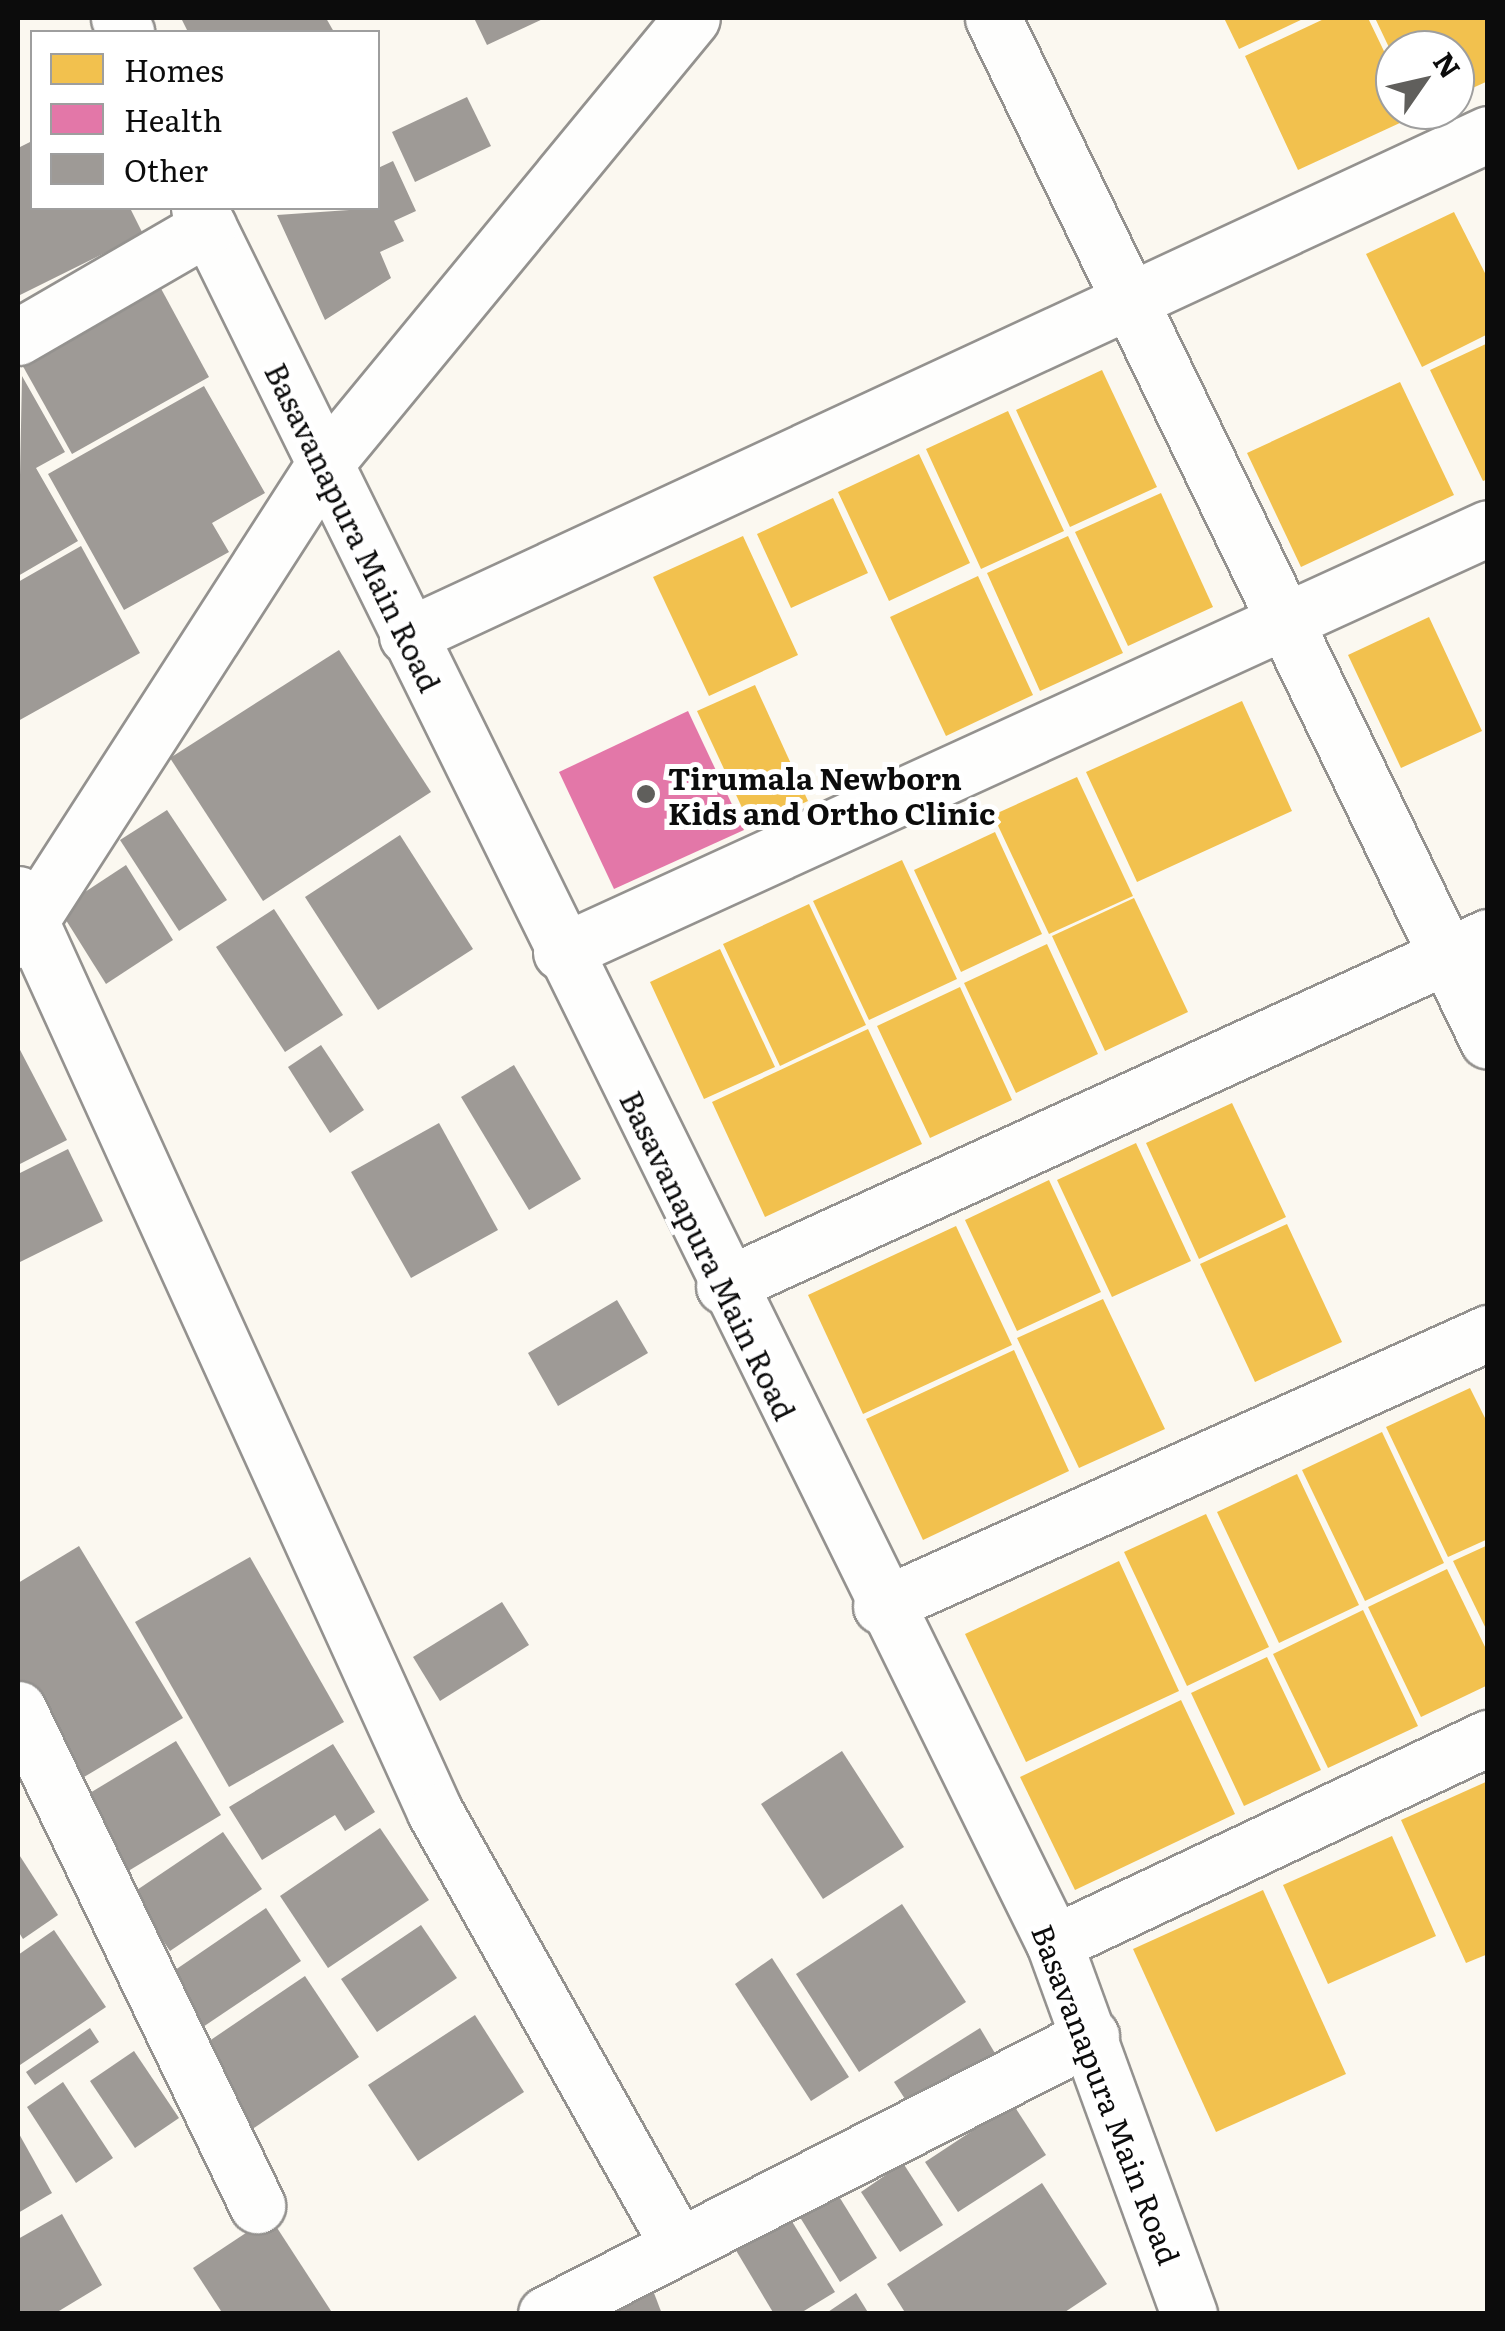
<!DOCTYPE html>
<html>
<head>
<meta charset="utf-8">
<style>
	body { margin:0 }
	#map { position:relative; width:1505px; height:2331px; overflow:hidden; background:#fbf8f0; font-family:Literata,serif }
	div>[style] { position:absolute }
	.homes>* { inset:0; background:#f2c14e }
	.health>* { inset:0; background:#e377a8 }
	.building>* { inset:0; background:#9e9a96 }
	.roads { filter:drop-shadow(2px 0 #94928f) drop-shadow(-2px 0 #94928f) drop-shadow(0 2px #94928f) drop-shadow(0 -2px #94928f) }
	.minor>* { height:55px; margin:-27.5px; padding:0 27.5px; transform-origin:27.5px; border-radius:27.5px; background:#fefefd }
	.dots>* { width:28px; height:28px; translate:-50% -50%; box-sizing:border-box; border:5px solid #fff; border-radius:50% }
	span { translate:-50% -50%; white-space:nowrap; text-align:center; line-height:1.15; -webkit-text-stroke:10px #fff; paint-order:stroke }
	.street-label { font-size:30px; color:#0c0c0c }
	.poi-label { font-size:30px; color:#0c0c0c; font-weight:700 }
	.left { translate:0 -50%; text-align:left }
	.frame { position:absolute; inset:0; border:20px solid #0c0c0c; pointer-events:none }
	.legend { position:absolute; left:30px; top:30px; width:350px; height:180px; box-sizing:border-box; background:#fff; border:2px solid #9e9e9e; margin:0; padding:12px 18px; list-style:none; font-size:30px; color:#0c0c0c }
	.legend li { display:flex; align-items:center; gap:20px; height:50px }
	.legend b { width:50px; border:2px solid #9e9e9e }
	.north { position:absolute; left:1375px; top:30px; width:100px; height:100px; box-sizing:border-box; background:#fff; border:2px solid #9e9e9e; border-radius:50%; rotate:56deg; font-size:28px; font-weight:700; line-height:40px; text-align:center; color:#0c0c0c }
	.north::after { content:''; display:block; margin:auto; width:35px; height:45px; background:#605f5c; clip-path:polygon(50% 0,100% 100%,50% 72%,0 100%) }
</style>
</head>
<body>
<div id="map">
	<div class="homes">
		<i style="clip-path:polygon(1224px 18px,1305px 18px,1239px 49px)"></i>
		<i style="clip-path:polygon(1326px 18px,1368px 18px,1395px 74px,1395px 110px,1415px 116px,1298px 170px,1245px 56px)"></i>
		<i style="clip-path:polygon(1375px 18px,1488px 18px,1488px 81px,1455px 96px,1455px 50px,1395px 50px,1395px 60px)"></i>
		<i style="clip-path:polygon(1454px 212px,1488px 279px,1488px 334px,1422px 367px,1366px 254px)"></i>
		<i style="clip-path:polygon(1488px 343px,1488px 479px,1483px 481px,1430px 370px)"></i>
		<i style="clip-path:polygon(1102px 370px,1157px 487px,1070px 527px,1016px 410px)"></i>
		<i style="clip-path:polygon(1400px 382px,1454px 495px,1301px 567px,1247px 453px)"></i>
		<i style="clip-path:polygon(1008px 411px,1064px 531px,981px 569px,926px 449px)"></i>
		<i style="clip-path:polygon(919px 454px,970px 563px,889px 601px,838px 492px)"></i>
		<i style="clip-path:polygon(1161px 493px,1213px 607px,1128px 646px,1075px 532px)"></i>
		<i style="clip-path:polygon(833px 498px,868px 573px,791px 608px,757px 534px)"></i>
		<i style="clip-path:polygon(743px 536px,798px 655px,709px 696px,653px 577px)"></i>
		<i style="clip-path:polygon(1068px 536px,1123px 653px,1040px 691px,987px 573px)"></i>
		<i style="clip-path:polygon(978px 576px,1033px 695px,946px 736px,890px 617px)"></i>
		<i style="clip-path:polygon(1429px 617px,1482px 731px,1401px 768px,1348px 655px)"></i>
		<i style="clip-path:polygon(755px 685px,808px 801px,751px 827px,697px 711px)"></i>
		<i style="clip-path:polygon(1242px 701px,1292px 811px,1137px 882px,1086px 772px)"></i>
		<i style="clip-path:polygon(1077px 777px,1133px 896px,1049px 934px,993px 815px)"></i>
		<i style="clip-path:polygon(995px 832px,1042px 934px,961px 972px,914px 870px)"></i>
		<i style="clip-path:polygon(902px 860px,957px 979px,869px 1020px,813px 901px)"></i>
		<i style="clip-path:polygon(1134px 898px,1188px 1012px,1105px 1051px,1052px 936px)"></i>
		<i style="clip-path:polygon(809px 904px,866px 1025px,780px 1066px,723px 944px)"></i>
		<i style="clip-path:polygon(1047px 944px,1098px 1054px,1016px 1093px,964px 983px)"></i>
		<i style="clip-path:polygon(720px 949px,775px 1067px,704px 1099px,650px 982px)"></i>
		<i style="clip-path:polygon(960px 987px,1012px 1100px,930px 1138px,877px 1026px)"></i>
		<i style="clip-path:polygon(868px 1029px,922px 1144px,765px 1217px,712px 1102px)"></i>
		<i style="clip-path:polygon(1232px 1103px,1286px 1217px,1199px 1259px,1146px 1143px)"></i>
		<i style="clip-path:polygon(1136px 1143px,1191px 1261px,1112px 1297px,1057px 1180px)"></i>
		<i style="clip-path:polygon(1049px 1180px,1101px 1292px,1017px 1331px,965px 1220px)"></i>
		<i style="clip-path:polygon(1287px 1224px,1342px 1342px,1255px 1382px,1200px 1264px)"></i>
		<i style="clip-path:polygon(956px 1226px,1012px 1345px,863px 1414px,808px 1295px)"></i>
		<i style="clip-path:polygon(1103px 1299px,1165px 1429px,1079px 1468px,1017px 1338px)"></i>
		<i style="clip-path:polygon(1014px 1350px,1069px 1471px,923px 1540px,866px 1419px)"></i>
		<i style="clip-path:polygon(1470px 1388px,1488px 1424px,1488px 1539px,1448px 1557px,1386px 1427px)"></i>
		<i style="clip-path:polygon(1382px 1432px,1444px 1563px,1365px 1601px,1302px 1470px)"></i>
		<i style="clip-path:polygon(1297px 1474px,1359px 1605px,1279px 1643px,1217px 1512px)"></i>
		<i style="clip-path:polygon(1206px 1514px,1269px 1647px,1187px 1686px,1124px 1552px)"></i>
		<i style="clip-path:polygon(1488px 1545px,1488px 1633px,1453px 1561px)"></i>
		<i style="clip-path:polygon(1119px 1561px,1179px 1691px,1026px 1762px,965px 1634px)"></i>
		<i style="clip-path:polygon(1447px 1569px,1488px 1653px,1488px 1685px,1421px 1717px,1368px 1607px)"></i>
		<i style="clip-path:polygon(1363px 1610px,1418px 1726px,1328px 1768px,1273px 1654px)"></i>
		<i style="clip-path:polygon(1267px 1657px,1321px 1770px,1244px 1806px,1191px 1693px)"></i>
		<i style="clip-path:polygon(1181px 1700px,1235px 1814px,1075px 1890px,1020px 1777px)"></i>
		<i style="clip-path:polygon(1488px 1781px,1488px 1954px,1466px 1963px,1401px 1820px)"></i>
		<i style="clip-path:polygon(1392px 1836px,1436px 1936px,1328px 1984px,1283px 1885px)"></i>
		<i style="clip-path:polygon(1263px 1890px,1346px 2074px,1216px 2132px,1133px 1949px)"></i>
	</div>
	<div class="health">
		<i style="clip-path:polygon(688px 711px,744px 830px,614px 889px,559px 772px)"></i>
	</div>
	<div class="building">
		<i style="clip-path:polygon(181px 18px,326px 18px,334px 32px,188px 32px)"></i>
		<i style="clip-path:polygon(474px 18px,545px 18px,487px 45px)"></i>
		<i style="clip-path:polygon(467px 97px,491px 146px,415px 182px,392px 132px)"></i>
		<i style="clip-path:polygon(32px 141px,32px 208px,130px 208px,143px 234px,18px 296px,18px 148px)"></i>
		<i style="clip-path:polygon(393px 161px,416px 211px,394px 221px,404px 241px,380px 252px,391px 278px,325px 320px,277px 215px,378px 208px,378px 168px)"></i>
		<i style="clip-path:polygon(158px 283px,209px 377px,72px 454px,20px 361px)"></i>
		<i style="clip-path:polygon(22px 376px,65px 452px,36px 468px,78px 541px,18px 576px)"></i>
		<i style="clip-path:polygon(204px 386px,265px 493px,212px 523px,229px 552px,124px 610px,48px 474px)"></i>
		<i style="clip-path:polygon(81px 546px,140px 653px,18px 721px,18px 582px)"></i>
		<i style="clip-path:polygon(339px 650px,431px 792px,263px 901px,170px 758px)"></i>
		<i style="clip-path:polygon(167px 810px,227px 900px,179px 931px,120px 840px)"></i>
		<i style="clip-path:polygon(400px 835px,473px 949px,378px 1010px,305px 897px)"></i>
		<i style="clip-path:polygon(126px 865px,173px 940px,106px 984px,59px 909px)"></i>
		<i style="clip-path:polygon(274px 909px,343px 1015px,285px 1052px,216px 947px)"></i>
		<i style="clip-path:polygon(321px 1045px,364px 1110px,330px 1133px,288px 1067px)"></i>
		<i style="clip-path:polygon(18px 1046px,67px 1140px,18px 1165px)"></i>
		<i style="clip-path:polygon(514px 1065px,581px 1179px,529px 1210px,461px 1097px)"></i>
		<i style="clip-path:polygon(439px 1123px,498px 1230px,411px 1278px,351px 1172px)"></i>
		<i style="clip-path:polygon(68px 1149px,103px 1221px,18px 1263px,18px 1174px)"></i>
		<i style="clip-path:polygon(617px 1300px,648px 1353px,558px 1406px,528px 1353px)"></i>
		<i style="clip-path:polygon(79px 1546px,183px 1718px,79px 1780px,18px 1677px,18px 1583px)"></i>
		<i style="clip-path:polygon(250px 1557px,344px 1722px,229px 1787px,135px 1622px)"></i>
		<i style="clip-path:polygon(502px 1602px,529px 1645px,440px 1701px,413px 1657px)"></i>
		<i style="clip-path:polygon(176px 1741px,221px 1815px,125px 1873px,80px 1799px)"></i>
		<i style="clip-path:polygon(333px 1744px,375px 1812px,345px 1831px,335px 1815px,262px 1860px,229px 1807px)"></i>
		<i style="clip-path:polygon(842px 1751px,904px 1847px,823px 1899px,761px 1804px)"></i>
		<i style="clip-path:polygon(380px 1828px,429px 1900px,328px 1968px,280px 1896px)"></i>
		<i style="clip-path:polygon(223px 1832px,262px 1889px,170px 1951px,131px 1894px)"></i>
		<i style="clip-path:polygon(18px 1853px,58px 1915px,23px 1939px,18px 1931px)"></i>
		<i style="clip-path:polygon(902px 1904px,966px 2002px,859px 2072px,796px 1974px)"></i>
		<i style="clip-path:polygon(266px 1908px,301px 1961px,194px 2033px,159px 1981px)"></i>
		<i style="clip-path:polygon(421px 1925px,457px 1978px,377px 2032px,341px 1979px)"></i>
		<i style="clip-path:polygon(54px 1930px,106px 2007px,20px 2065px,18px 1955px)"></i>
		<i style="clip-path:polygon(772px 1958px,849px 2077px,811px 2101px,735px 1984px)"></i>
		<i style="clip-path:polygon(305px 1976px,359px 2057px,251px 2130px,196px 2050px)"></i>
		<i style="clip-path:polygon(475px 2015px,524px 2092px,418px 2161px,368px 2085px)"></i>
		<i style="clip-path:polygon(90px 2028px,99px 2042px,35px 2085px,26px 2072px)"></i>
		<i style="clip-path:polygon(980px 2028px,1002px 2065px,914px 2113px,894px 2082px)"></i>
		<i style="clip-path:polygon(134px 2051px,179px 2118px,135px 2148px,90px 2081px)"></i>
		<i style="clip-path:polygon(63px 2082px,113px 2158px,76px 2183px,27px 2107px)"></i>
		<i style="clip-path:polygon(1013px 2104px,1046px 2155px,958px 2212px,925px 2162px)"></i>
		<i style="clip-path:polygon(18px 2132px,52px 2193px,18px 2213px)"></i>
		<i style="clip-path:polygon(903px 2163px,943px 2225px,900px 2252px,861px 2192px)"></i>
		<i style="clip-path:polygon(1042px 2183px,1107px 2284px,1062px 2314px,906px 2314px,887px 2284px)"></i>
		<i style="clip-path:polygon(835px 2190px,877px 2258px,840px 2282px,798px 2214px)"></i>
		<i style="clip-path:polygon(782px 2205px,835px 2292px,799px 2314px,774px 2314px,728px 2237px)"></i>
		<i style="clip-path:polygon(62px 2214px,102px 2285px,54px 2314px,18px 2314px,18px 2239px)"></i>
		<i style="clip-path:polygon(270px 2217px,333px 2314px,223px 2314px,193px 2268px)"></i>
		<i style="clip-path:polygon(654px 2293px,662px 2314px,603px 2314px,603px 2313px)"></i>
		<i style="clip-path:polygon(856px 2293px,869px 2314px,825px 2314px)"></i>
	</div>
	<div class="roads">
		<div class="minor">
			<i style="left:119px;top:18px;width:16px;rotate:63deg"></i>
			<i style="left:993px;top:18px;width:1136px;rotate:64.18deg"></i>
			<i style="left:199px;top:208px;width:1934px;rotate:63.77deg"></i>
			<i style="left:1054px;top:1943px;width:395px;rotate:70deg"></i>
			<i style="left:18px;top:337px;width:220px;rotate:-30.1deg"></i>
			<i style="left:407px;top:636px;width:1192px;rotate:-24.91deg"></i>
			<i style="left:18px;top:894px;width:1008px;rotate:65.57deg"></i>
			<i style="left:435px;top:1812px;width:498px;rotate:60.7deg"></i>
			<i style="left:18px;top:940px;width:564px;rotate:-57.24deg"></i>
			<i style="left:323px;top:466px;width:580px;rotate:-50.52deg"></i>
			<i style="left:561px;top:952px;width:1019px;rotate:-24.58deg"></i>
			<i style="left:724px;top:1286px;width:840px;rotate:-24.55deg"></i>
			<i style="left:881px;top:1606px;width:666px;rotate:-24.22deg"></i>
			<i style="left:18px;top:1709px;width:551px;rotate:64.27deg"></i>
			<i style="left:1054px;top:1943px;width:480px;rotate:-25.3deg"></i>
			<i style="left:546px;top:2314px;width:612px;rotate:-27.03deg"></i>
		</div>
	</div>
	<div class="dots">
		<i style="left:646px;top:794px;background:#605f5c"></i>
	</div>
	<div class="street-label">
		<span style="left:354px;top:527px;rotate:64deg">Basavanapura Main Road</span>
		<span style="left:709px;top:1255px;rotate:64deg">Basavanapura Main Road</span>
		<span style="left:1107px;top:2094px;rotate:69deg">Basavanapura Main Road</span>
	</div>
	<div class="poi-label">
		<span class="left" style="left:668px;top:794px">Tirumala Newborn<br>Kids and Ortho Clinic</span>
	</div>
	<div class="frame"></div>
	<ul class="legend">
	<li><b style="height:28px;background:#f2c14e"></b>Homes</li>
	<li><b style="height:28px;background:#e377a8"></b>Health</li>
	<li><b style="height:28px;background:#9e9a96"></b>Other</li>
	</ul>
	<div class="north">N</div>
</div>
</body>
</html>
